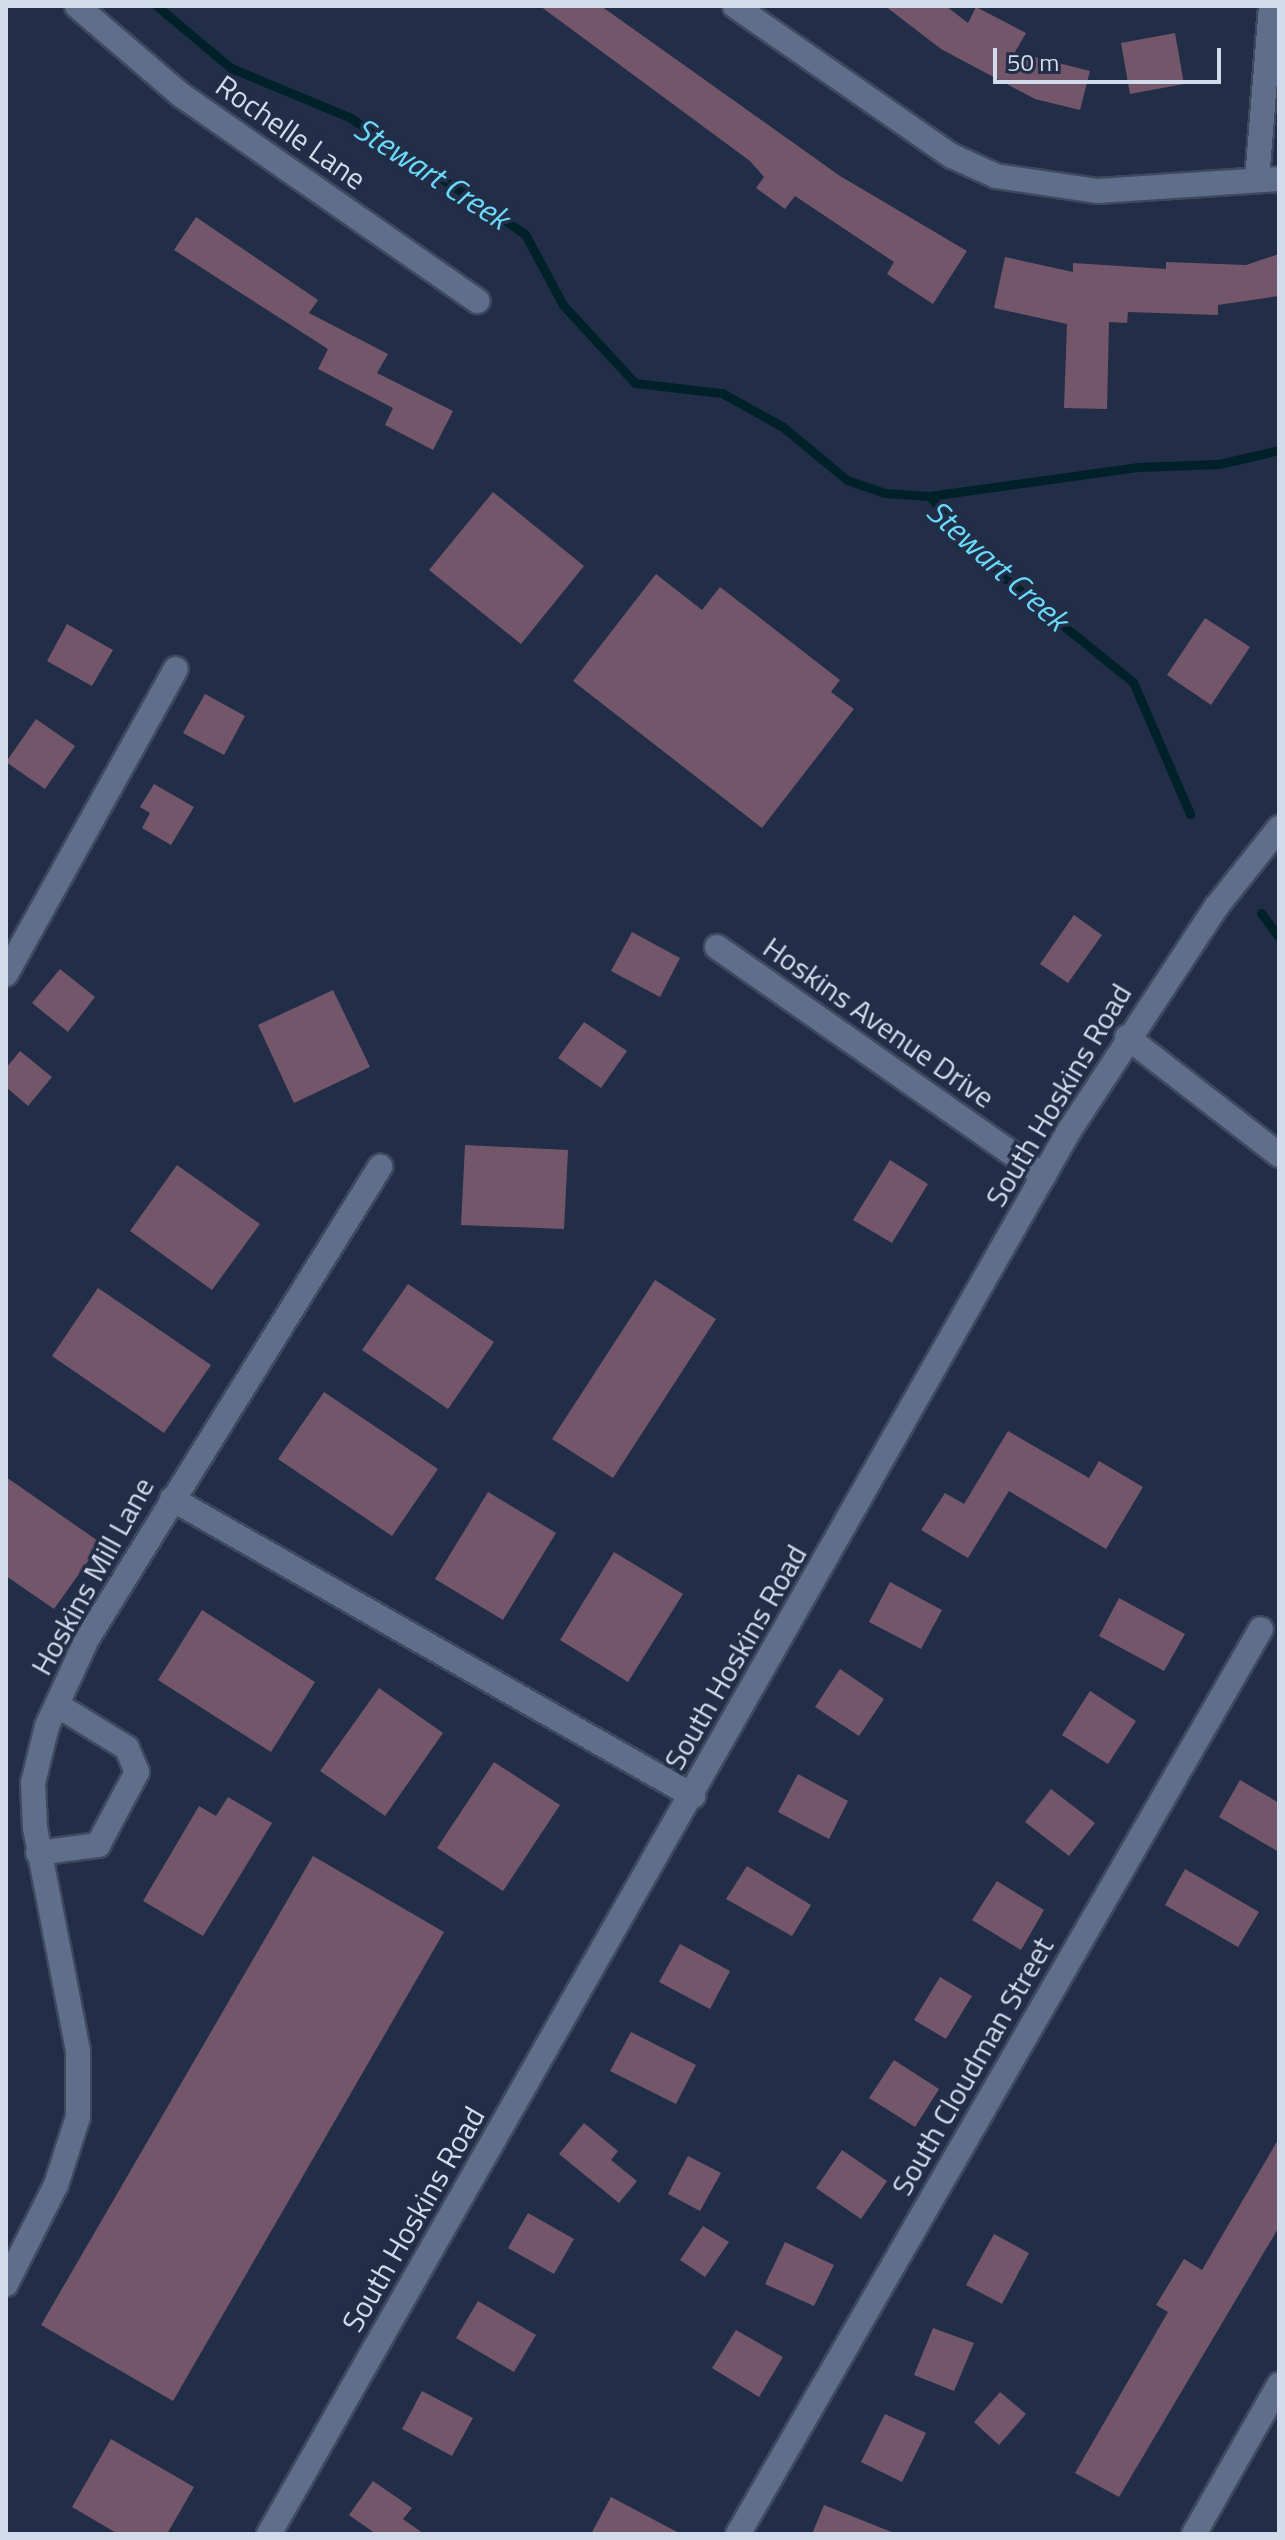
<!DOCTYPE html>
<html>
<head>
<meta charset="utf-8">
<style>
	body { margin:0 }
	#map { position:relative; width:1285px; height:2540px; overflow:hidden; background:#222e47; font-family:"Titillium Web",sans-serif }
	div>[style] { position:absolute }
	.stream>* { height:9px; margin:-4.5px; padding:0 4.5px; transform-origin:4.5px; border-radius:4.5px; background:#00202a }
	.building>* { inset:0; background:#73566a }
	.roads { filter:drop-shadow(2px 0 #3f495e) drop-shadow(-2px 0 #3f495e) drop-shadow(0 2px #3f495e) drop-shadow(0 -2px #3f495e) }
	.minor>* { height:24px; margin:-12px; padding:0 12px; transform-origin:12px; border-radius:12px; background:#5f6e8a }
	.tertiary>* { height:24px; margin:-12px; padding:0 12px; transform-origin:12px; border-radius:12px; background:#5f6e8a }
	span { translate:-50% -50%; white-space:nowrap; text-align:center; line-height:1.15; -webkit-text-stroke:7px #222e47; paint-order:stroke }
	.street-label { font-size:30px; color:#d2dbeb }
	.water-label { font-size:32px; color:#6bd9fa; font-style:italic }
	.frame { position:absolute; inset:0; border:8px solid #d2dbeb; pointer-events:none }
	.scale { position:absolute; left:993px; top:48px; width:228px; height:36px; box-sizing:border-box; border:4px solid #d2dbeb; border-top:0; padding-left:10px; font-size:24px; line-height:28px; white-space:nowrap; color:#d2dbeb; -webkit-text-stroke:6px #222e47; paint-order:stroke }
</style>
</head>
<body>
<div id="map">
	<div class="stream">
		<i style="left:157px;top:6px;width:97px;rotate:40deg"></i>
		<i style="left:231px;top:68px;width:128px;rotate:22.6deg"></i>
		<i style="left:349px;top:117px;width:211px;rotate:33.6deg"></i>
		<i style="left:525px;top:234px;width:81px;rotate:61.8deg"></i>
		<i style="left:563px;top:305px;width:106px;rotate:47.3deg"></i>
		<i style="left:635px;top:383px;width:88px;rotate:6.6deg"></i>
		<i style="left:722px;top:393px;width:70px;rotate:29.1deg"></i>
		<i style="left:783px;top:427px;width:83px;rotate:39.6deg"></i>
		<i style="left:847px;top:480px;width:40px;rotate:18.9deg"></i>
		<i style="left:885px;top:493px;width:44px;rotate:3.9deg"></i>
		<i style="left:929px;top:496px;width:210px;rotate:-7.9deg"></i>
		<i style="left:1137px;top:467px;width:82px;rotate:-2.1deg"></i>
		<i style="left:1219px;top:464px;width:62px;rotate:-13.1deg"></i>
		<i style="left:929px;top:496px;width:108px;rotate:47.6deg"></i>
		<i style="left:1002px;top:576px;width:169px;rotate:39deg"></i>
		<i style="left:1133px;top:682px;width:144px;rotate:66.6deg"></i>
		<i style="left:1261px;top:913px;width:30px;rotate:53deg"></i>
	</div>
	<div class="building">
		<i style="clip-path:polygon(540px 6px,601px 6px,840px 176px,967px 251px,933px 304px,887px 274px,894px 262px,795px 196px,785px 209px,756px 188px,764px 177px,750px 161px)"></i>
		<i style="clip-path:polygon(885px 6px,946px 6px,968px 23px,976px 7px,1026px 33px,1015px 52px,1090px 71px,1080px 110px,1035px 99px,941px 49px)"></i>
		<i style="clip-path:polygon(1175px 33px,1184px 84px,1130px 94px,1121px 43px)"></i>
		<i style="clip-path:polygon(196px 217px,318px 300px,309px 313px,388px 354px,377px 373px,453px 411px,433px 450px,385px 425px,393px 408px,318px 369px,328px 349px,174px 250px)"></i>
		<i style="clip-path:polygon(1279px 254px,1279px 296px,1218px 305px,1218px 315px,1128px 312px,1127px 323px,1109px 322px,1107px 409px,1064px 408px,1067px 324px,994px 308px,1005px 257px,1073px 272px,1073px 263px,1166px 269px,1166px 262px,1246px 265px)"></i>
		<i style="clip-path:polygon(493px 492px,584px 566px,521px 644px,429px 570px)"></i>
		<i style="clip-path:polygon(656px 574px,702px 610px,720px 587px,840px 680px,831px 692px,854px 709px,762px 828px,573px 681px)"></i>
		<i style="clip-path:polygon(1205px 618px,1250px 647px,1211px 705px,1167px 675px)"></i>
		<i style="clip-path:polygon(67px 624px,113px 650px,92px 686px,47px 661px)"></i>
		<i style="clip-path:polygon(205px 694px,245px 716px,224px 755px,183px 733px)"></i>
		<i style="clip-path:polygon(36px 719px,75px 746px,45px 789px,6px 762px)"></i>
		<i style="clip-path:polygon(154px 784px,194px 807px,171px 845px,142px 828px,150px 813px,140px 807px)"></i>
		<i style="clip-path:polygon(1074px 915px,1102px 935px,1068px 983px,1040px 964px)"></i>
		<i style="clip-path:polygon(632px 932px,680px 958px,660px 997px,611px 971px)"></i>
		<i style="clip-path:polygon(60px 969px,95px 997px,68px 1032px,32px 1003px)"></i>
		<i style="clip-path:polygon(333px 990px,370px 1067px,294px 1103px,258px 1025px)"></i>
		<i style="clip-path:polygon(584px 1022px,627px 1051px,601px 1088px,558px 1058px)"></i>
		<i style="clip-path:polygon(20px 1051px,52px 1077px,28px 1106px,6px 1087px,6px 1068px)"></i>
		<i style="clip-path:polygon(465px 1145px,568px 1150px,564px 1229px,461px 1225px)"></i>
		<i style="clip-path:polygon(890px 1160px,928px 1184px,892px 1243px,853px 1220px)"></i>
		<i style="clip-path:polygon(177px 1165px,260px 1224px,212px 1290px,130px 1231px)"></i>
		<i style="clip-path:polygon(655px 1280px,716px 1319px,613px 1478px,552px 1439px)"></i>
		<i style="clip-path:polygon(408px 1284px,494px 1342px,448px 1409px,362px 1350px)"></i>
		<i style="clip-path:polygon(98px 1288px,211px 1365px,164px 1433px,52px 1356px)"></i>
		<i style="clip-path:polygon(324px 1392px,438px 1469px,392px 1536px,278px 1459px)"></i>
		<i style="clip-path:polygon(1008px 1431px,1089px 1478px,1099px 1461px,1143px 1487px,1106px 1549px,1009px 1491px,968px 1558px,921px 1530px,945px 1493px,964px 1504px)"></i>
		<i style="clip-path:polygon(6px 1477px,101px 1543px,54px 1609px,6px 1576px)"></i>
		<i style="clip-path:polygon(488px 1492px,556px 1533px,503px 1620px,435px 1579px)"></i>
		<i style="clip-path:polygon(614px 1552px,683px 1594px,628px 1682px,560px 1640px)"></i>
		<i style="clip-path:polygon(890px 1582px,942px 1610px,921px 1649px,869px 1622px)"></i>
		<i style="clip-path:polygon(1119px 1598px,1185px 1634px,1164px 1671px,1099px 1636px)"></i>
		<i style="clip-path:polygon(202px 1610px,315px 1682px,271px 1752px,158px 1680px)"></i>
		<i style="clip-path:polygon(840px 1669px,884px 1699px,859px 1736px,815px 1707px)"></i>
		<i style="clip-path:polygon(379px 1688px,443px 1733px,385px 1816px,320px 1771px)"></i>
		<i style="clip-path:polygon(1090px 1691px,1136px 1721px,1108px 1764px,1062px 1735px)"></i>
		<i style="clip-path:polygon(494px 1762px,560px 1805px,503px 1891px,437px 1848px)"></i>
		<i style="clip-path:polygon(798px 1774px,848px 1801px,829px 1839px,778px 1812px)"></i>
		<i style="clip-path:polygon(1240px 1780px,1279px 1803px,1279px 1852px,1219px 1817px)"></i>
		<i style="clip-path:polygon(1051px 1789px,1095px 1823px,1069px 1856px,1025px 1822px)"></i>
		<i style="clip-path:polygon(228px 1797px,272px 1823px,203px 1936px,143px 1901px,199px 1806px,216px 1816px)"></i>
		<i style="clip-path:polygon(313px 1856px,444px 1932px,173px 2401px,41px 2325px)"></i>
		<i style="clip-path:polygon(747px 1866px,811px 1905px,792px 1936px,726px 1899px)"></i>
		<i style="clip-path:polygon(1185px 1869px,1259px 1912px,1238px 1947px,1165px 1905px)"></i>
		<i style="clip-path:polygon(997px 1881px,1044px 1910px,1021px 1950px,972px 1920px)"></i>
		<i style="clip-path:polygon(680px 1944px,730px 1971px,710px 2009px,659px 1982px)"></i>
		<i style="clip-path:polygon(940px 1977px,972px 1996px,946px 2039px,914px 2020px)"></i>
		<i style="clip-path:polygon(631px 2032px,696px 2065px,676px 2104px,610px 2071px)"></i>
		<i style="clip-path:polygon(894px 2060px,939px 2089px,915px 2127px,869px 2098px)"></i>
		<i style="clip-path:polygon(584px 2123px,618px 2151px,611px 2160px,637px 2181px,619px 2203px,559px 2154px)"></i>
		<i style="clip-path:polygon(1279px 2138px,1279px 2227px,1119px 2497px,1075px 2473px,1168px 2312px,1156px 2305px,1184px 2259px,1202px 2270px)"></i>
		<i style="clip-path:polygon(842px 2150px,887px 2181px,861px 2219px,816px 2188px)"></i>
		<i style="clip-path:polygon(688px 2156px,721px 2173px,700px 2211px,668px 2194px)"></i>
		<i style="clip-path:polygon(528px 2213px,574px 2239px,554px 2274px,508px 2248px)"></i>
		<i style="clip-path:polygon(703px 2226px,729px 2242px,705px 2277px,680px 2260px)"></i>
		<i style="clip-path:polygon(994px 2234px,1029px 2253px,1002px 2304px,966px 2285px)"></i>
		<i style="clip-path:polygon(785px 2242px,834px 2265px,814px 2306px,765px 2284px)"></i>
		<i style="clip-path:polygon(478px 2301px,536px 2335px,514px 2372px,456px 2338px)"></i>
		<i style="clip-path:polygon(933px 2328px,974px 2343px,954px 2391px,914px 2375px)"></i>
		<i style="clip-path:polygon(736px 2330px,783px 2357px,759px 2397px,712px 2368px)"></i>
		<i style="clip-path:polygon(422px 2391px,473px 2418px,452px 2456px,402px 2429px)"></i>
		<i style="clip-path:polygon(1000px 2392px,1026px 2414px,999px 2445px,974px 2422px)"></i>
		<i style="clip-path:polygon(885px 2414px,926px 2433px,902px 2482px,861px 2462px)"></i>
		<i style="clip-path:polygon(111px 2439px,194px 2487px,167px 2534px,118px 2534px,72px 2507px)"></i>
		<i style="clip-path:polygon(373px 2481px,412px 2508px,403px 2519px,424px 2534px,376px 2534px,349px 2515px)"></i>
		<i style="clip-path:polygon(611px 2497px,681px 2534px,591px 2534px)"></i>
		<i style="clip-path:polygon(824px 2505px,894px 2533px,894px 2534px,812px 2534px)"></i>
	</div>
	<div class="roads">
		<div class="minor">
			<i style="left:77px;top:6px;width:137px;rotate:40.6deg"></i>
			<i style="left:181px;top:95px;width:361px;rotate:34.8deg"></i>
			<i style="left:735px;top:6px;width:264px;rotate:34.7deg"></i>
			<i style="left:952px;top:156px;width:48px;rotate:24.4deg"></i>
			<i style="left:996px;top:176px;width:103px;rotate:8.4deg"></i>
			<i style="left:1098px;top:191px;width:181px;rotate:-3.8deg"></i>
			<i style="left:1257px;top:180px;width:175px;rotate:-85.4deg"></i>
			<i style="left:717px;top:947px;width:399px;rotate:35deg"></i>
			<i style="left:6px;top:974px;width:349px;rotate:-60.9deg"></i>
			<i style="left:1127px;top:1037px;width:192px;rotate:37.8deg"></i>
			<i style="left:172px;top:1499px;width:600px;rotate:29.69deg"></i>
			<i style="left:38px;top:1853px;width:61px;rotate:-7.6deg"></i>
			<i style="left:98px;top:1845px;width:83px;rotate:-61.9deg"></i>
			<i style="left:137px;top:1772px;width:26px;rotate:-113deg"></i>
			<i style="left:127px;top:1748px;width:82px;rotate:-148.4deg"></i>
			<i style="left:6px;top:2284px;width:111px;rotate:-63.2deg"></i>
			<i style="left:56px;top:2185px;width:71px;rotate:-72.1deg"></i>
			<i style="left:78px;top:2117px;width:66px;rotate:-90deg"></i>
			<i style="left:78px;top:2051px;width:227px;rotate:-100.9deg"></i>
			<i style="left:35px;top:1828px;width:45px;rotate:-92.5deg"></i>
			<i style="left:33px;top:1783px;width:59px;rotate:-76.2deg"></i>
			<i style="left:47px;top:1726px;width:96px;rotate:-65.3deg"></i>
			<i style="left:87px;top:1639px;width:556px;rotate:-58.17deg"></i>
			<i style="left:738px;top:2534px;width:1045px;rotate:-59.98deg"></i>
			<i style="left:1194px;top:2534px;width:172px;rotate:-60.3deg"></i>
		</div>
		<div class="tertiary">
			<i style="left:269px;top:2534px;width:1615px;rotate:-60.31deg"></i>
			<i style="left:1069px;top:1131px;width:269px;rotate:-56.7deg"></i>
			<i style="left:1217px;top:906px;width:100px;rotate:-51.5deg"></i>
		</div>
	</div>
	<div class="street-label">
		<span style="left:291px;top:132px;rotate:35deg">Rochelle Lane</span>
		<span style="left:879px;top:1022px;rotate:35deg">Hoskins Avenue Drive</span>
		<span style="left:1058px;top:1095px;rotate:-59deg">South Hoskins Road</span>
		<span style="left:92px;top:1576px;rotate:-61deg">Hoskins Mill Lane</span>
		<span style="left:735px;top:1657px;rotate:-60deg">South Hoskins Road</span>
		<span style="left:972px;top:2066px;rotate:-60deg">South Cloudman Street</span>
		<span style="left:413px;top:2219px;rotate:-60deg">South Hoskins Road</span>
	</div>
	<div class="water-label">
		<span style="left:432px;top:173px;rotate:33deg">Stewart Creek</span>
		<span style="left:998px;top:565px;rotate:42deg">Stewart Creek</span>
	</div>
	<div class="frame"></div>
	<div class="scale">50 m</div>
</div>
</body>
</html>
